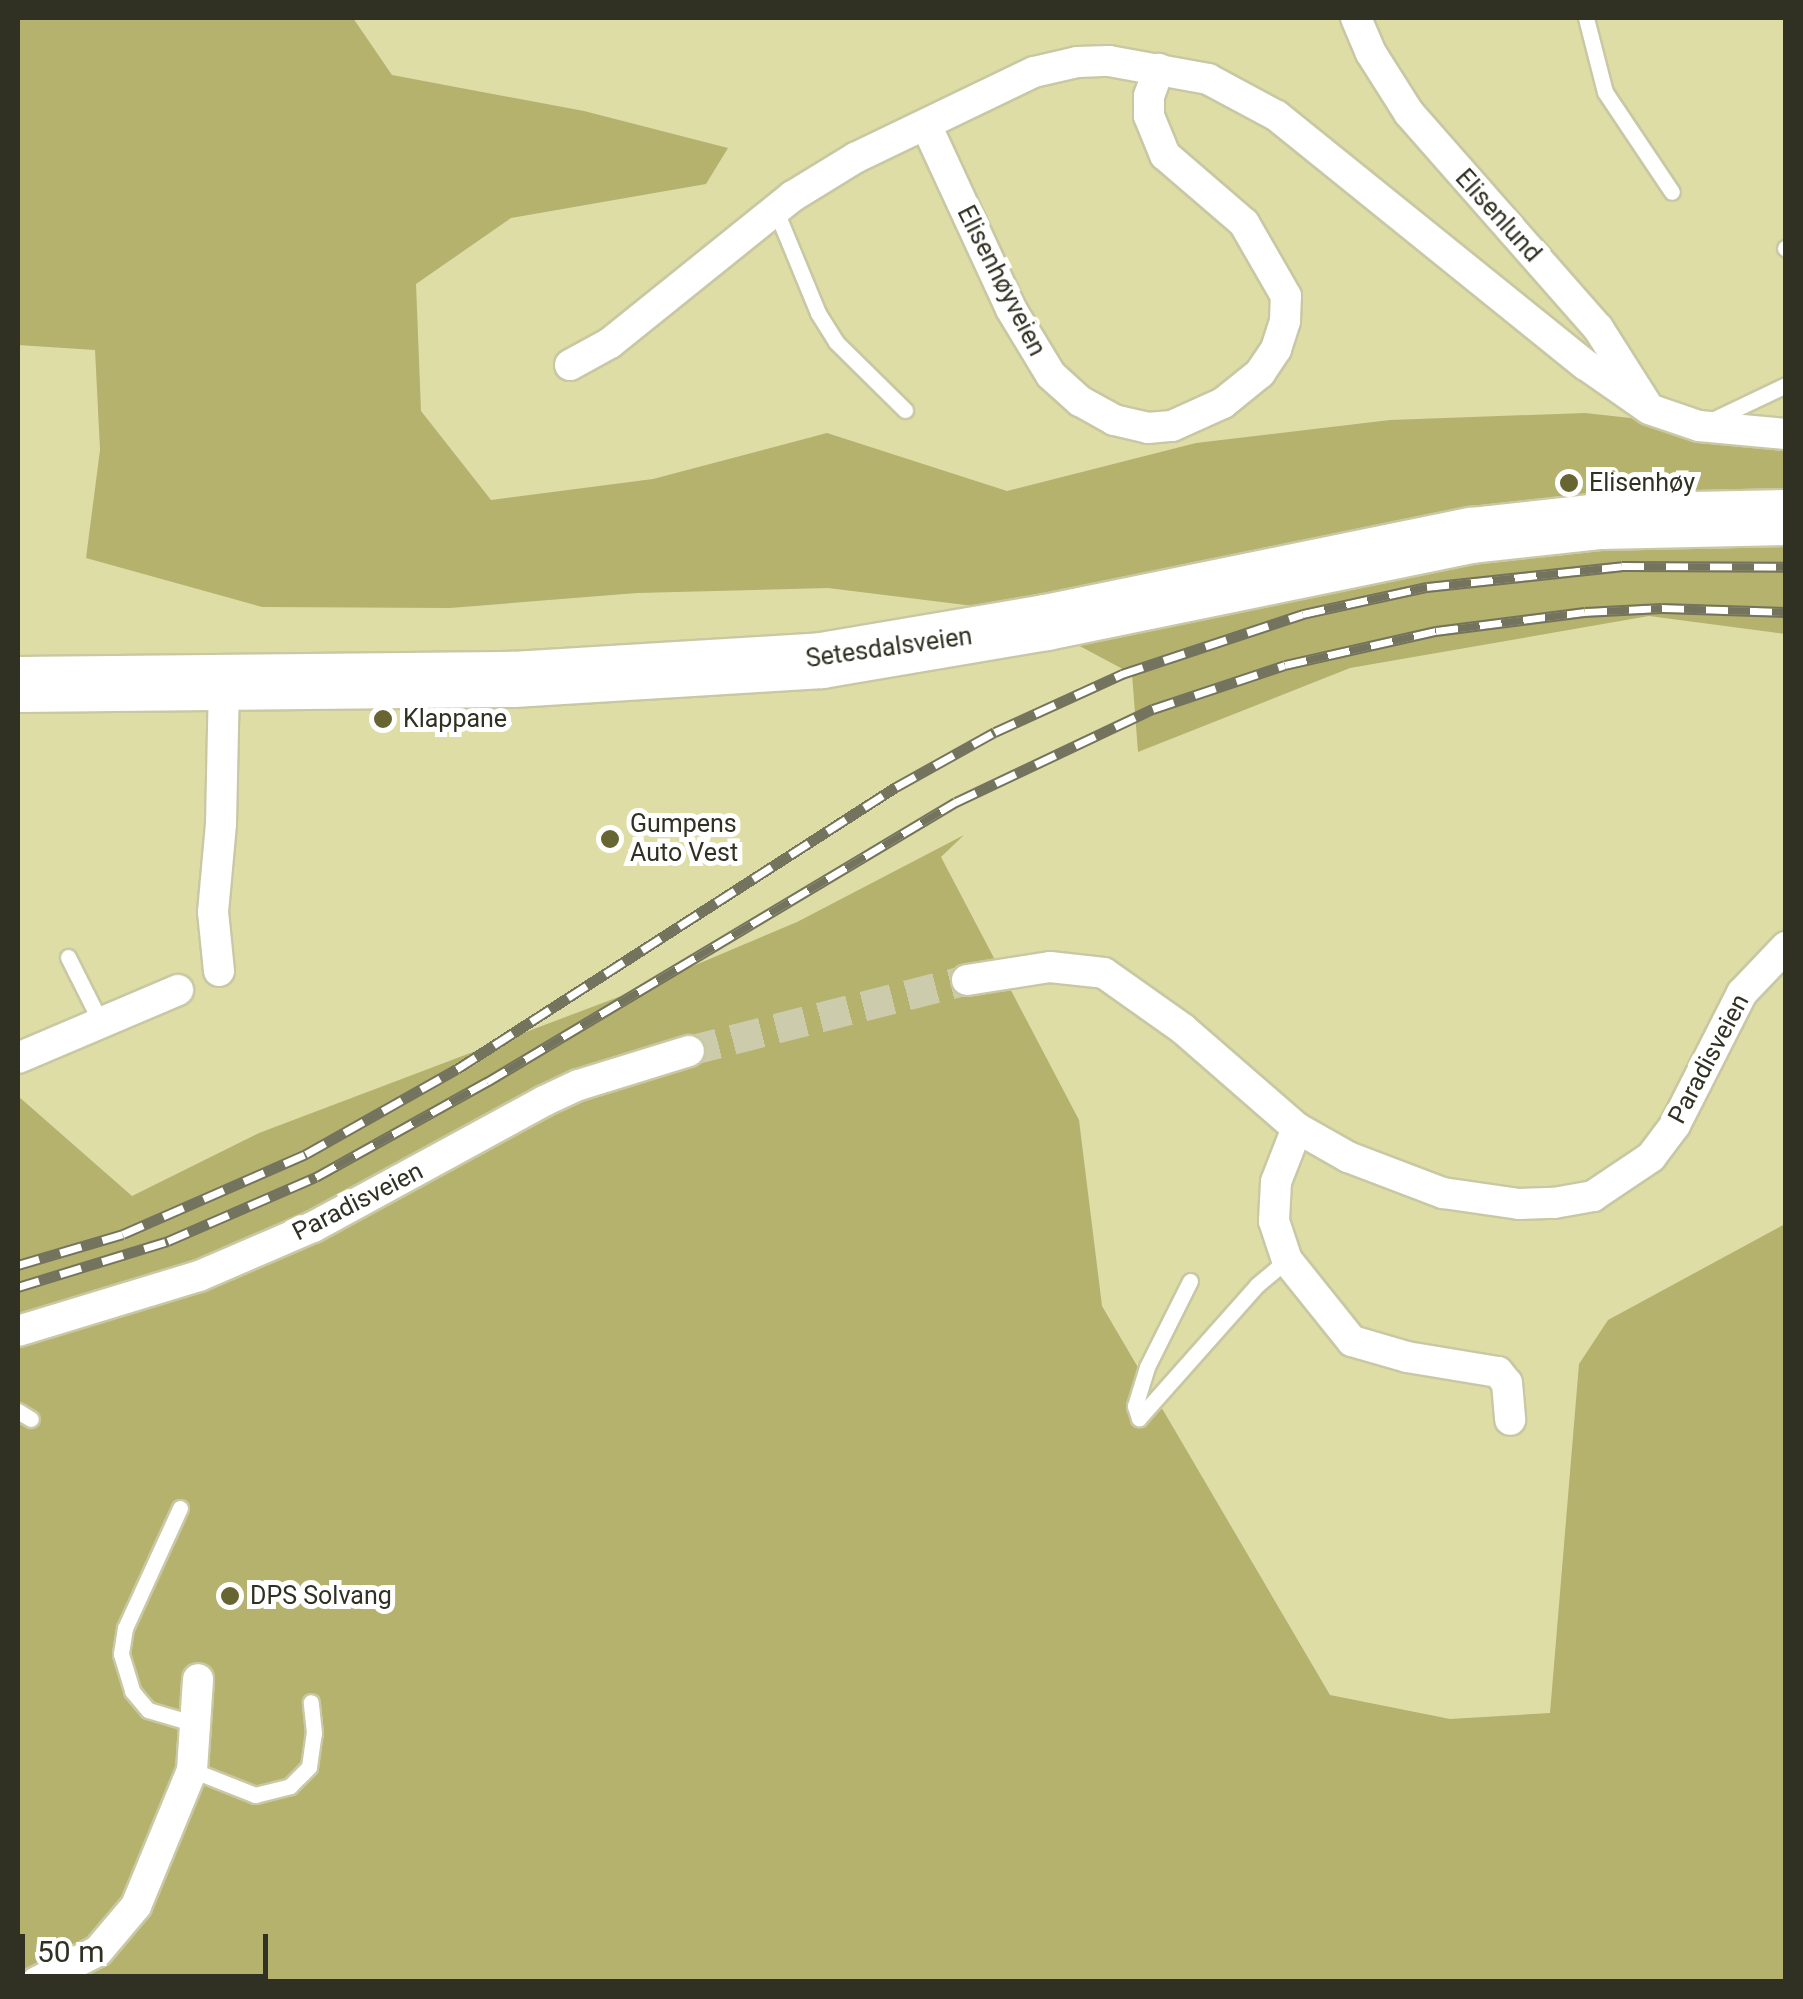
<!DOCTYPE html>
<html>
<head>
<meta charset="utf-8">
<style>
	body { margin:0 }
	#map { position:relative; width:1803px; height:1999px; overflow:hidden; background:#f3f3ce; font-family:Roboto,sans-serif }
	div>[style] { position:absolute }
	.green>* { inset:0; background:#dedda5 }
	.forest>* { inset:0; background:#b5b26d }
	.street-tunnel>* { height:30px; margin-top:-15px; transform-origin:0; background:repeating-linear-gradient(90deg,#ccccac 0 30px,transparent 0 45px) }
	.roads { filter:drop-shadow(2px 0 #c8c8a4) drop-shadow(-2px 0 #c8c8a4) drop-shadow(0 2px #c8c8a4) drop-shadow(0 -2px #c8c8a4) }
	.lane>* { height:15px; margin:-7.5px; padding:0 7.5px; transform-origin:7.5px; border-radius:7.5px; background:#fff }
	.street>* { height:30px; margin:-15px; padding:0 15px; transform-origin:15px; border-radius:15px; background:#fff }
	.highway>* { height:55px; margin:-27.5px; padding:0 27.5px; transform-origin:27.5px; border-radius:27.5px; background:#fff }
	.rail>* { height:11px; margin-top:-5.5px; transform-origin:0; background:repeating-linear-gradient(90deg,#fff 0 22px,#74745e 0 44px); box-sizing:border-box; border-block:2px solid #74745e }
	.dots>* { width:28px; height:28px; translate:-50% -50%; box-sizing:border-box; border:5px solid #fff; border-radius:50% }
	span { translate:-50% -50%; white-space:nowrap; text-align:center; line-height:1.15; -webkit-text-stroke:10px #fff; paint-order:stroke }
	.street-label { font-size:25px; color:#313123 }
	.poi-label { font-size:25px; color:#313123 }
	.left { translate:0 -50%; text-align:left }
	.frame { position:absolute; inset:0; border:20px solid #313123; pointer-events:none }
	.scale { position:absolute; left:20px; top:1934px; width:248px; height:45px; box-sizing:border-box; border:5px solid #313123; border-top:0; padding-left:12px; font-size:30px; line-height:35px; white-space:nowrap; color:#313123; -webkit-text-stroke:8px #fff; paint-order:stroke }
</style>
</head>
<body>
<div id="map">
	<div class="green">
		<i style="clip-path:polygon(18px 18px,1785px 18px,1785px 1981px,18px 1981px)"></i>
	</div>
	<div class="forest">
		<i style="clip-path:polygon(18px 18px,353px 18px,392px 75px,584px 111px,728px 148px,706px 184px,511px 218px,416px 284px,421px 411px,491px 500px,653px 479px,827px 433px,1007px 491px,1196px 443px,1390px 420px,1585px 413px,1785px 435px,1785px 634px,1649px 616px,1350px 668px,1138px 752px,1132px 674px,1014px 611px,828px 588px,637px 593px,450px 608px,262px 607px,86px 558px,100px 450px,95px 350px,18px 345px)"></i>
		<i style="clip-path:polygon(964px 835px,941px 857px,1079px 1120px,1102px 1306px,1330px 1695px,1450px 1719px,1550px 1713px,1579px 1364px,1608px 1320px,1785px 1224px,1785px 1981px,18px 1981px,18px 1096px,132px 1196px,259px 1133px,629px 993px,797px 922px)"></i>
	</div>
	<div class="street-tunnel">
		<i style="left:689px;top:1051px;width:287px;rotate:-14.3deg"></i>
	</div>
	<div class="roads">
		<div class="lane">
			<i style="left:1586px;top:18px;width:76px;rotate:75.6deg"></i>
			<i style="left:1605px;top:92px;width:120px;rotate:56.2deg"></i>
			<i style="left:776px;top:211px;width:110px;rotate:67.6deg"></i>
			<i style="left:818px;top:313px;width:34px;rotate:58deg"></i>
			<i style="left:836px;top:342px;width:97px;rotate:44.6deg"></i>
			<i style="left:1785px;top:248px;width:1px;rotate:45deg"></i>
			<i style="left:1708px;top:422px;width:86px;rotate:-25.4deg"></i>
			<i style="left:68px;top:957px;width:76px;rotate:63.4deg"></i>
			<i style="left:1190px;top:1281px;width:96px;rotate:116.6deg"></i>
			<i style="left:1147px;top:1367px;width:41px;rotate:107.1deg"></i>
			<i style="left:1135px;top:1406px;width:13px;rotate:72deg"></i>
			<i style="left:1139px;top:1418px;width:178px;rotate:-48.4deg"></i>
			<i style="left:1257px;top:1285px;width:39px;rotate:-40deg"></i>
			<i style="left:18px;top:1411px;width:15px;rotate:32deg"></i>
			<i style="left:180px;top:1508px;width:132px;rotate:114.6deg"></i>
			<i style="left:125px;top:1628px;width:26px;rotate:99deg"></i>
			<i style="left:121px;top:1654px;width:39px;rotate:73deg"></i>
			<i style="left:132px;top:1691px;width:25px;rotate:50deg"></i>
			<i style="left:148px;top:1710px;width:46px;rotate:16.5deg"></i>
			<i style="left:192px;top:1770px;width:68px;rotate:21.6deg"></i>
			<i style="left:255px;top:1795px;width:36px;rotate:-14deg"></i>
			<i style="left:290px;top:1786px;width:27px;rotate:-45deg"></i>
			<i style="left:309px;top:1767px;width:34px;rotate:-82deg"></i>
			<i style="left:314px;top:1733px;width:31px;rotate:-96deg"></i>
		</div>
		<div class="street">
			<i style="left:1356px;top:18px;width:38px;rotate:67deg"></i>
			<i style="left:1371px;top:53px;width:71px;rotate:57.7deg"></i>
			<i style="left:1409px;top:113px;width:286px;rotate:48.7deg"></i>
			<i style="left:1598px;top:328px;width:88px;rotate:57.6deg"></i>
			<i style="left:927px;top:127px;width:200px;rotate:65.2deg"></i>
			<i style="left:1011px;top:309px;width:77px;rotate:58.8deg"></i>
			<i style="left:1051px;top:375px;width:39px;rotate:42deg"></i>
			<i style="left:1080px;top:401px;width:39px;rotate:29deg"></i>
			<i style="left:1114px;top:420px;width:35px;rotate:13deg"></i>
			<i style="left:1148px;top:428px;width:24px;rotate:-5deg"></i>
			<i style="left:1172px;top:426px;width:56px;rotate:-24.3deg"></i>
			<i style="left:1223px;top:403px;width:48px;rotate:-39deg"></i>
			<i style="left:1260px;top:373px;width:29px;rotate:-56deg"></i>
			<i style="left:1276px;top:349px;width:29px;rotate:-72deg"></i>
			<i style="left:1285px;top:321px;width:25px;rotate:-88deg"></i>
			<i style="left:1286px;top:296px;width:84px;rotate:-119.9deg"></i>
			<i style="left:1244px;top:223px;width:104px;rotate:-139.3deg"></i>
			<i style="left:1165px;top:155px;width:42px;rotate:-112.3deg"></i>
			<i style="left:1149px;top:116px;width:20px;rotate:-90deg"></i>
			<i style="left:1149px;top:96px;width:29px;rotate:-70deg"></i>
			<i style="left:570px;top:365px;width:46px;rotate:-28.8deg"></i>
			<i style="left:610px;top:343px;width:235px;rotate:-38.8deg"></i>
			<i style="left:793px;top:196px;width:73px;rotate:-31.5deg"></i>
			<i style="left:855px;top:158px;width:199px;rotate:-25.7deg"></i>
			<i style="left:1034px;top:72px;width:44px;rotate:-13.1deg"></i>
			<i style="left:1077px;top:62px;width:32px;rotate:-2deg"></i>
			<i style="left:1109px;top:61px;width:101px;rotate:10.3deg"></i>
			<i style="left:1208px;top:79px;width:78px;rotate:28.2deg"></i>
			<i style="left:1277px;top:116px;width:397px;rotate:38.9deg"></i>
			<i style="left:1586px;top:365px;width:77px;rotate:34.9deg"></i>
			<i style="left:1649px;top:409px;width:53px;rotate:18.8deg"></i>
			<i style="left:1699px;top:426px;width:87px;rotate:5.3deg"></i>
			<i style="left:219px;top:971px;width:59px;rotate:-95.8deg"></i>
			<i style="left:213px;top:912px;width:88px;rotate:-84.8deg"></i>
			<i style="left:221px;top:824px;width:142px;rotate:-88.8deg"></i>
			<i style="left:967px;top:980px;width:84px;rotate:-8.9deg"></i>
			<i style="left:1050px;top:967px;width:54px;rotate:6.3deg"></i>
			<i style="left:1104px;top:973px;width:97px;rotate:35.3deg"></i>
			<i style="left:1183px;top:1029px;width:151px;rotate:41deg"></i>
			<i style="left:1297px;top:1128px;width:59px;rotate:29.6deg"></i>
			<i style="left:1348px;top:1157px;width:102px;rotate:20.8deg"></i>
			<i style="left:1443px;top:1193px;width:77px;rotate:8.2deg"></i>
			<i style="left:1519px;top:1204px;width:35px;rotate:-2deg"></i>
			<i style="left:1554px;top:1203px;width:40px;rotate:-10deg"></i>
			<i style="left:1593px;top:1196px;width:70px;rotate:-33.9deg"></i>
			<i style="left:1651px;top:1157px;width:40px;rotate:-53deg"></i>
			<i style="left:1675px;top:1125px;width:148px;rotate:-63.1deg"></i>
			<i style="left:1742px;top:993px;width:64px;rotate:-46.3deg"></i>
			<i style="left:18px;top:1058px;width:174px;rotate:-23deg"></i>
			<i style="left:1297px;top:1128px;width:58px;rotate:111.3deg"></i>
			<i style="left:1276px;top:1182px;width:39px;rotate:93deg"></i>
			<i style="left:1274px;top:1221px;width:41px;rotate:71.6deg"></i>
			<i style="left:1287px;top:1260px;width:104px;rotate:51.3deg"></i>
			<i style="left:1352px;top:1341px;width:57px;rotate:16.2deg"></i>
			<i style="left:1407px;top:1357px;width:92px;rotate:9.4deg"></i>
			<i style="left:1498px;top:1372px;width:14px;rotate:51deg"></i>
			<i style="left:1507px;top:1383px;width:37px;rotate:85deg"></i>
			<i style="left:18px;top:1331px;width:189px;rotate:-16.9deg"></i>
			<i style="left:199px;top:1276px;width:124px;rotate:-23.3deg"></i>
			<i style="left:313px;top:1227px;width:263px;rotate:-28.6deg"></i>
			<i style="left:544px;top:1101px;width:38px;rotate:-25deg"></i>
			<i style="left:579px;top:1085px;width:115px;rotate:-17.2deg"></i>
			<i style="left:37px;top:1982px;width:68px;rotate:-26.9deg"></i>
			<i style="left:98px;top:1951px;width:59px;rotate:-49.8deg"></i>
			<i style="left:136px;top:1906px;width:147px;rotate:-67.6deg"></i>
			<i style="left:192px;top:1770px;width:91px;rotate:-86.2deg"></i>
		</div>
		<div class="highway">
			<i style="left:18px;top:684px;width:495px;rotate:-0.6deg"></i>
			<i style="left:513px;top:679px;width:309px;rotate:-3.5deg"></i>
			<i style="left:821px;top:660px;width:228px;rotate:-9.6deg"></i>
			<i style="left:1046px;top:622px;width:434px;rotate:-11.6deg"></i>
			<i style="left:1471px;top:535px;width:130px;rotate:-6.2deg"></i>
			<i style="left:1600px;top:521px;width:186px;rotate:-1.2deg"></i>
		</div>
	</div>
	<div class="rail">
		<i style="left:18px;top:1265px;width:109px;rotate:-16.4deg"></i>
		<i style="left:123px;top:1234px;width:200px;rotate:-23.6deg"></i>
		<i style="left:306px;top:1154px;width:173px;rotate:-29.4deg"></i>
		<i style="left:457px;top:1069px;width:522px;rotate:-32.72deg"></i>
		<i style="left:896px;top:787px;width:113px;rotate:-29.1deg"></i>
		<i style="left:995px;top:732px;width:140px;rotate:-24.5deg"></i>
		<i style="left:1122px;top:674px;width:191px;rotate:-18.3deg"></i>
		<i style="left:1303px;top:614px;width:127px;rotate:-12.3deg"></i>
		<i style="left:1427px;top:587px;width:196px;rotate:-6.1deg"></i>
		<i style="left:1622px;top:566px;width:164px;rotate:0.3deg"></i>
		<i style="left:18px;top:1287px;width:157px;rotate:-17deg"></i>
		<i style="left:168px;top:1241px;width:161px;rotate:-23.4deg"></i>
		<i style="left:316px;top:1177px;width:196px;rotate:-29.1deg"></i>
		<i style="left:487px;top:1082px;width:546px;rotate:-30.84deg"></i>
		<i style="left:956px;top:802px;width:218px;rotate:-25.3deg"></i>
		<i style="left:1153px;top:709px;width:139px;rotate:-18.4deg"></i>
		<i style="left:1285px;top:665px;width:155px;rotate:-12.7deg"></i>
		<i style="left:1436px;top:631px;width:150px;rotate:-7.3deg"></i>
		<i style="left:1585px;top:612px;width:77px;rotate:-3deg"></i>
		<i style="left:1662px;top:608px;width:124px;rotate:1.8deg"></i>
	</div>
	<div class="dots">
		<i style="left:1569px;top:483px;background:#676532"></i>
		<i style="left:383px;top:719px;background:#676532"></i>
		<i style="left:610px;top:839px;background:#676532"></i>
		<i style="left:230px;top:1596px;background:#676532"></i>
	</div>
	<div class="street-label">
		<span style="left:1498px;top:216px;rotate:48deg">Elisenlund</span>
		<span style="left:1001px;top:281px;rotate:63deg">Elisenhøyveien</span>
		<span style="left:889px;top:648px;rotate:-8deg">Setesdalsveien</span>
		<span style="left:1709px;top:1059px;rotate:-62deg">Paradisveien</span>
		<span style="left:358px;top:1202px;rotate:-27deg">Paradisveien</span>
	</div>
	<div class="poi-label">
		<span class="left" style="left:1589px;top:483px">Elisenhøy</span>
		<span class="left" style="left:403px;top:719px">Klappane</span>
		<span class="left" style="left:630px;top:839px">Gumpens<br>Auto Vest</span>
		<span class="left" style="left:250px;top:1596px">DPS Solvang</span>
	</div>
	<div class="frame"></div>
	<div class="scale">50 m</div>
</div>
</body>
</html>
